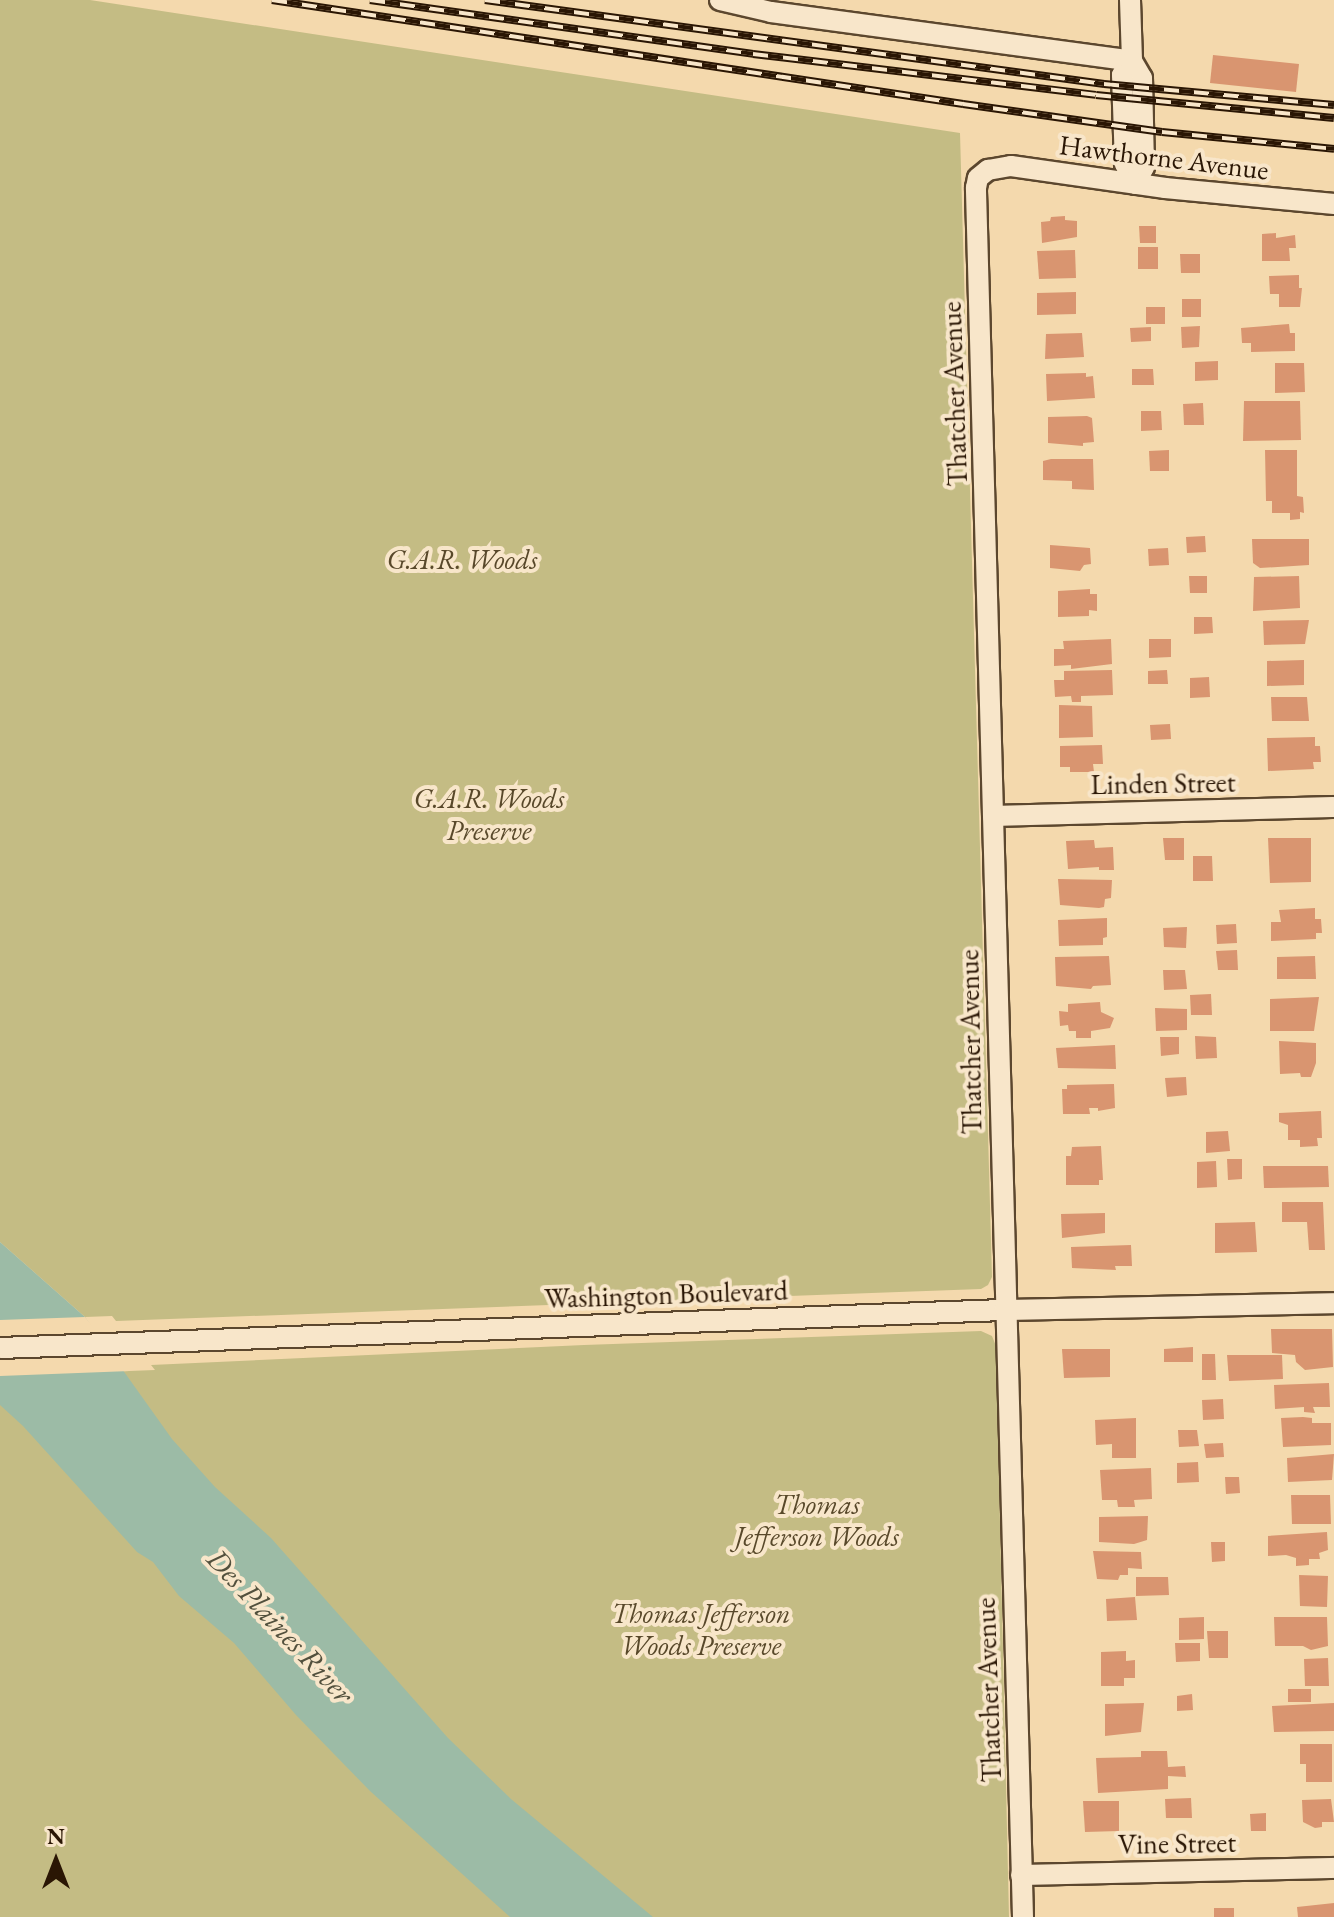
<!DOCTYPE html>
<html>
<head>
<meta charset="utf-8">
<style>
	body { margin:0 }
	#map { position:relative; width:1334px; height:1917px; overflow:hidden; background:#f4d9ad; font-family:"EB Garamond",serif }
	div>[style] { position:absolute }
	.green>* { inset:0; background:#c4bc84 }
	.water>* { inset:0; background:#9cbba6 }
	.pier>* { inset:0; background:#f4d9ad }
	.building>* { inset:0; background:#d99570 }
	.roads { filter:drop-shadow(2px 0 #5c472e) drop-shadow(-2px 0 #5c472e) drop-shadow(0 2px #5c472e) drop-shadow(0 -2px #5c472e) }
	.minor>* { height:20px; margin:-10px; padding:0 10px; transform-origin:10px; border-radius:10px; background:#f8e6ca }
	.rail>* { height:8px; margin-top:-4px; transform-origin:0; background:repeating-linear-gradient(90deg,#f8e6ca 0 15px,#2a1604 0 30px); box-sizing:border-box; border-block:2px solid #2a1604 }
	span { translate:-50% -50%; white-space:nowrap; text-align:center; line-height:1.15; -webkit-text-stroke:8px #f8e6ca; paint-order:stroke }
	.street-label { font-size:28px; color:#2a1604 }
	.park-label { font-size:28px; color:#58482a; font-style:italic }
	.water-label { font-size:30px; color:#52503d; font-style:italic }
	.north { position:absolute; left:16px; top:1821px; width:80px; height:80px; -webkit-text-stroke:6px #f8e6ca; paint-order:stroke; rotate:0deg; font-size:22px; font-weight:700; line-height:32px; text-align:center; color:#2a1604 }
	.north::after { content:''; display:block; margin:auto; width:28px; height:36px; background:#2a1604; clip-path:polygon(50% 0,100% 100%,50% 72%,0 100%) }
</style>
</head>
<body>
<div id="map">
	<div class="green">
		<i style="clip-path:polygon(0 0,90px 0,960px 133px,992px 1277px,988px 1285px,981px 1289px,116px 1321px,112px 1316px,85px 1317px,0 1242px)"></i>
		<i style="clip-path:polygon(981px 1331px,992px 1336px,996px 1346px,1009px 1917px,0 1917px,0 1376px,155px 1370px,151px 1365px,584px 1345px)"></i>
	</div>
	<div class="water">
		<i style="clip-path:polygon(0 1242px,85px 1317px,172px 1439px,215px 1487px,271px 1538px,448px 1738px,511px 1799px,653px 1917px,510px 1917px,370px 1791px,296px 1715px,234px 1643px,179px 1596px,153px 1562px,137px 1552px,23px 1426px,0 1405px)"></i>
	</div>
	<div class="pier">
		<i style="clip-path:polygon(85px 1317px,130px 1371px,0 1376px,0 1320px)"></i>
	</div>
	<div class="building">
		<i style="clip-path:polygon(1213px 55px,1299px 64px,1296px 92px,1210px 83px)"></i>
		<i style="clip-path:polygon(1065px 216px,1065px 220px,1077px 221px,1077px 237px,1042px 243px,1041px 222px,1050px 221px,1051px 217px)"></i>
		<i style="clip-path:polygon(1139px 226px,1156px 226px,1156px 243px,1140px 243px)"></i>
		<i style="clip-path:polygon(1276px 233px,1276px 238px,1295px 235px,1296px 248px,1289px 248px,1290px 261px,1262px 261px,1262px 234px)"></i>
		<i style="clip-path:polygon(1138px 247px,1158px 247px,1158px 269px,1138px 269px)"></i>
		<i style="clip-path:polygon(1075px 250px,1076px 278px,1039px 279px,1037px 251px)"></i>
		<i style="clip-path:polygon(1180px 254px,1200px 254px,1200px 273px,1181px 273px)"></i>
		<i style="clip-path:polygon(1299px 275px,1299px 288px,1302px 288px,1300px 307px,1279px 307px,1279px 294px,1270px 294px,1269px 276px)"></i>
		<i style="clip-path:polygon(1076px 292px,1076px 314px,1037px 315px,1037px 293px)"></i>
		<i style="clip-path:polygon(1182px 299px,1201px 299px,1201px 317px,1182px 317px)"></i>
		<i style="clip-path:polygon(1146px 307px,1165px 307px,1165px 324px,1146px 324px)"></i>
		<i style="clip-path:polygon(1289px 324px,1290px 333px,1295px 333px,1295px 351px,1251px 352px,1251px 343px,1242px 343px,1241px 328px)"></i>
		<i style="clip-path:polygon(1200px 326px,1199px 347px,1182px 348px,1181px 327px)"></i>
		<i style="clip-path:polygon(1151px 327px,1151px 341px,1131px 342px,1130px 328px)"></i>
		<i style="clip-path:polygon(1082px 333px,1084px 357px,1045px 359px,1046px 334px)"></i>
		<i style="clip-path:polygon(1218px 361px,1218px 380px,1195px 381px,1195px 362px)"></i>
		<i style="clip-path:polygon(1275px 363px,1304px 363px,1305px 392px,1275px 393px)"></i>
		<i style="clip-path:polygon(1132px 369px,1153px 369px,1154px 385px,1132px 385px)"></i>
		<i style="clip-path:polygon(1086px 373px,1086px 377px,1093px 376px,1095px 398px,1047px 401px,1046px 374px)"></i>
		<i style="clip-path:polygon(1244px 401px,1300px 401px,1301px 440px,1243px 441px)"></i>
		<i style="clip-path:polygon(1203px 403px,1204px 425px,1184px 425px,1183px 404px)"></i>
		<i style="clip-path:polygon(1141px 411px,1161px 411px,1162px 430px,1141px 431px)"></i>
		<i style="clip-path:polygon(1087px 416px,1092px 418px,1094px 442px,1083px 443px,1083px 446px,1048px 443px,1048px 417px)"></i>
		<i style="clip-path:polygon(1169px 450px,1169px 471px,1150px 471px,1149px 451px)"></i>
		<i style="clip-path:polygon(1265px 450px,1297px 450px,1297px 496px,1303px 497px,1304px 513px,1300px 512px,1300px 519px,1290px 520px,1290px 513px,1272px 513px,1272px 501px,1266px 501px)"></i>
		<i style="clip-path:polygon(1051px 459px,1093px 459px,1094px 490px,1072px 489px,1072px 481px,1043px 480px,1043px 461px)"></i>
		<i style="clip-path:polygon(1205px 536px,1206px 552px,1187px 553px,1186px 537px)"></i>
		<i style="clip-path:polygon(1252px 539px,1309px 539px,1309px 565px,1260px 568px,1253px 563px)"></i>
		<i style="clip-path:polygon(1050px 545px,1090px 548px,1091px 564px,1084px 565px,1080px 571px,1050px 568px)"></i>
		<i style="clip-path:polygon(1168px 548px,1169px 565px,1149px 566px,1148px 549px)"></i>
		<i style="clip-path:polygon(1189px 576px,1207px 576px,1207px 593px,1190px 593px)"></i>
		<i style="clip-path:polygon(1299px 576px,1300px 608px,1253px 611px,1254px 577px)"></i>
		<i style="clip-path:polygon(1090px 589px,1090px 594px,1097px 594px,1097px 611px,1089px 610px,1089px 616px,1058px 617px,1058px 591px)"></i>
		<i style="clip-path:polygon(1194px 617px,1212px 617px,1213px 633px,1194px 634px)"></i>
		<i style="clip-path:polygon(1309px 620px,1305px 644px,1264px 645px,1263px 621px)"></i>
		<i style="clip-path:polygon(1111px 639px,1112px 664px,1071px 669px,1071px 665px,1054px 666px,1054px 649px,1064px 649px,1063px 641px)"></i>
		<i style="clip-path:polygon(1149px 639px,1171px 639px,1171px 657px,1149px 658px)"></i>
		<i style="clip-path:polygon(1304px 660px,1304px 685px,1267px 686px,1267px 661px)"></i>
		<i style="clip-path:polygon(1112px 670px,1113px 695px,1081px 696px,1081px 702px,1072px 702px,1071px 696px,1055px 697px,1054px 680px,1064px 680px,1064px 671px)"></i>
		<i style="clip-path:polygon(1167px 670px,1168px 684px,1148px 684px,1148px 671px)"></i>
		<i style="clip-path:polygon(1209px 677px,1210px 697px,1190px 698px,1190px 678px)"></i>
		<i style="clip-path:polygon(1271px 697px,1307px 697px,1309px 721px,1272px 721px)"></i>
		<i style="clip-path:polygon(1059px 705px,1092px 706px,1093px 737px,1059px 738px)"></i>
		<i style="clip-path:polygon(1170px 724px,1171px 739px,1151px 740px,1150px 725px)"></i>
		<i style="clip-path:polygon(1315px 737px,1315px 746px,1320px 746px,1321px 762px,1313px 762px,1314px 769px,1268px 771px,1267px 738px)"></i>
		<i style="clip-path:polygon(1102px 745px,1103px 764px,1093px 764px,1094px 772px,1070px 772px,1070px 767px,1060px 767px,1060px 746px)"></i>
		<i style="clip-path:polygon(1163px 838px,1184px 838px,1184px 860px,1165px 860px)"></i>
		<i style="clip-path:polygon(1268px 838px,1311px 838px,1311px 882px,1270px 883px)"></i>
		<i style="clip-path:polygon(1094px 840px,1095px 848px,1113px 847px,1114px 870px,1099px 870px,1099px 867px,1068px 869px,1066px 841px)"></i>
		<i style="clip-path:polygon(1193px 856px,1212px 856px,1213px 881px,1193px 881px)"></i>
		<i style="clip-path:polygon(1058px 879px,1112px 880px,1111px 898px,1105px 899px,1104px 907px,1099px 908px,1060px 905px)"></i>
		<i style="clip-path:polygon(1315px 908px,1315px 919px,1321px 919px,1322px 933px,1316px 933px,1316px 939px,1271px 941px,1271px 922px,1281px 922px,1279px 910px)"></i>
		<i style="clip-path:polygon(1107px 918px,1107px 937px,1103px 938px,1103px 945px,1059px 946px,1058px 920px)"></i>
		<i style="clip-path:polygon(1236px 924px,1237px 943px,1217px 944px,1216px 925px)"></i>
		<i style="clip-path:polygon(1187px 927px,1186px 948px,1164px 947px,1163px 928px)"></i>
		<i style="clip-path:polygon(1237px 950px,1238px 970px,1218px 970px,1216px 951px)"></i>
		<i style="clip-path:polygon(1109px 956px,1111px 985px,1093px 986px,1091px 989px,1056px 986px,1055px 957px)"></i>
		<i style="clip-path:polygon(1315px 956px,1316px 979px,1277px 979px,1277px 957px)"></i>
		<i style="clip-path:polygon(1163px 970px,1185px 970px,1187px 989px,1164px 990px)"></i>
		<i style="clip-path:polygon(1211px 994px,1212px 1015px,1191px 1015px,1190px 995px)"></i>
		<i style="clip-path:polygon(1319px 997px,1314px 1031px,1270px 1031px,1270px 999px)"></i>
		<i style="clip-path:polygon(1100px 1002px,1101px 1012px,1114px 1018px,1110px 1028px,1091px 1031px,1091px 1038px,1076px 1038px,1076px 1031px,1069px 1031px,1068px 1025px,1060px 1026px,1059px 1011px,1068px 1012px,1068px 1004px)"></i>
		<i style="clip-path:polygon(1155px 1008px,1187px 1009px,1187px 1030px,1156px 1031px)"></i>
		<i style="clip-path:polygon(1195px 1036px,1216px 1037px,1217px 1058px,1196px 1059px)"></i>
		<i style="clip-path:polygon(1160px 1037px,1179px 1037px,1179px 1054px,1161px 1056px)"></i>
		<i style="clip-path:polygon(1279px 1041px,1316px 1043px,1316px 1063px,1311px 1077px,1301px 1077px,1300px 1073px,1280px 1074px)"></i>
		<i style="clip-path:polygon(1115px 1045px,1116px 1069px,1058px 1068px,1056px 1048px)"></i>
		<i style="clip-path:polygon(1186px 1077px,1187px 1095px,1167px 1097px,1165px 1078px)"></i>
		<i style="clip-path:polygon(1114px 1084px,1115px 1108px,1098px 1111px,1098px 1108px,1089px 1108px,1090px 1114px,1063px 1114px,1062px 1089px,1067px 1089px,1067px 1085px)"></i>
		<i style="clip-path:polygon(1321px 1111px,1322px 1138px,1317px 1138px,1318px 1146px,1300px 1147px,1300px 1140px,1288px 1140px,1288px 1125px,1279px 1122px,1279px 1113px)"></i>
		<i style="clip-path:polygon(1228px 1131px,1230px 1151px,1206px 1153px,1206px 1132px)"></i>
		<i style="clip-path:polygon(1101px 1146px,1103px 1180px,1099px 1180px,1099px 1185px,1066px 1185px,1066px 1156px,1071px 1156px,1072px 1147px)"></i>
		<i style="clip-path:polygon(1227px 1159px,1242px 1159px,1242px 1179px,1228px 1180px)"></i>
		<i style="clip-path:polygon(1216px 1161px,1217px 1187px,1197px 1188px,1197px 1162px)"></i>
		<i style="clip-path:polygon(1263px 1166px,1328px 1166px,1329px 1187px,1264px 1188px)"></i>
		<i style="clip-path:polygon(1282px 1202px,1323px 1202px,1325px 1250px,1309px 1250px,1307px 1222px,1282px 1222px)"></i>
		<i style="clip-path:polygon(1105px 1213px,1105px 1233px,1062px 1238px,1061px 1214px)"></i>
		<i style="clip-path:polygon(1255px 1222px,1257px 1252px,1215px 1253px,1215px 1223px)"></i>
		<i style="clip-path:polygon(1131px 1245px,1132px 1266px,1115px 1266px,1116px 1270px,1072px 1268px,1071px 1247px)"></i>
		<i style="clip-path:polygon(1271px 1329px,1332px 1329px,1333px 1367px,1305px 1370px,1296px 1362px,1295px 1355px,1272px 1353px)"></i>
		<i style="clip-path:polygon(1193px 1347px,1193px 1362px,1164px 1362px,1164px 1349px)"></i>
		<i style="clip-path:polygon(1062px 1349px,1110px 1349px,1110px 1377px,1064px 1378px)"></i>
		<i style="clip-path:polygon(1202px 1354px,1215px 1354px,1216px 1380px,1202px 1380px)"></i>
		<i style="clip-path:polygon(1227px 1355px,1282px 1355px,1283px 1379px,1229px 1381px)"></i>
		<i style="clip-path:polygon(1329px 1383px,1330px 1407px,1313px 1407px,1315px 1413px,1304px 1412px,1304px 1407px,1275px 1409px,1274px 1385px)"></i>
		<i style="clip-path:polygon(1223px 1399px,1224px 1419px,1203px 1420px,1202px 1400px)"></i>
		<i style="clip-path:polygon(1303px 1417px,1312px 1418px,1312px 1423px,1331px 1423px,1331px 1445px,1283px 1447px,1281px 1418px)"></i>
		<i style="clip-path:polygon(1136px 1418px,1136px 1458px,1112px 1458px,1112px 1444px,1096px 1445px,1095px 1420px)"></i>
		<i style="clip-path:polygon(1178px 1430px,1197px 1430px,1199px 1446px,1179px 1447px)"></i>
		<i style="clip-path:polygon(1223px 1443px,1224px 1457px,1206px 1458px,1204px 1444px)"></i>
		<i style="clip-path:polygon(1334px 1454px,1332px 1480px,1288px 1482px,1287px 1458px)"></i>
		<i style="clip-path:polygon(1198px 1462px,1199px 1482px,1177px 1483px,1177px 1463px)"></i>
		<i style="clip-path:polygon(1151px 1468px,1152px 1499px,1134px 1500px,1135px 1507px,1118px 1507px,1117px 1500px,1102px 1500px,1100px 1470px)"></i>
		<i style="clip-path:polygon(1225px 1477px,1239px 1477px,1240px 1493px,1226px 1494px)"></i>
		<i style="clip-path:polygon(1291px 1495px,1330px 1495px,1331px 1524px,1292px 1524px)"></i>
		<i style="clip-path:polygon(1148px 1516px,1147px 1540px,1134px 1544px,1099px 1542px,1099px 1517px)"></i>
		<i style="clip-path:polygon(1327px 1532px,1328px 1550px,1319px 1553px,1320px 1559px,1309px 1559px,1309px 1565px,1296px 1566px,1296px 1558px,1286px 1555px,1268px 1556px,1268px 1536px)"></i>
		<i style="clip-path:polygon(1211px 1542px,1225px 1542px,1225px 1561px,1212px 1562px)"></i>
		<i style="clip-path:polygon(1093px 1551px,1141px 1552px,1142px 1569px,1128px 1568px,1128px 1575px,1120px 1575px,1118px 1580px,1097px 1579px)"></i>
		<i style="clip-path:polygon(1299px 1575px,1328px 1576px,1327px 1607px,1300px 1606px)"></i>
		<i style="clip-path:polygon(1136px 1577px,1168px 1577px,1169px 1595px,1136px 1596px)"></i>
		<i style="clip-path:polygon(1135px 1597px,1137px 1620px,1107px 1621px,1106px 1599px)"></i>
		<i style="clip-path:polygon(1204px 1617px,1204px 1639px,1179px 1640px,1179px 1618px)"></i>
		<i style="clip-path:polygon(1274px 1617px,1327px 1617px,1328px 1646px,1311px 1650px,1303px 1646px,1275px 1646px)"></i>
		<i style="clip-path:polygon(1207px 1631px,1228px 1631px,1228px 1658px,1209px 1658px)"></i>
		<i style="clip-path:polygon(1175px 1643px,1200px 1643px,1200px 1661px,1176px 1662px)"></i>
		<i style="clip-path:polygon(1126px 1651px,1126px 1661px,1135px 1660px,1135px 1678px,1124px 1678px,1124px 1686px,1101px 1686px,1101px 1652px)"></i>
		<i style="clip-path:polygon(1328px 1658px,1329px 1686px,1305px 1686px,1304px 1659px)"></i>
		<i style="clip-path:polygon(1288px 1689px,1311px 1689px,1311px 1702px,1288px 1702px)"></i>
		<i style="clip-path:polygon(1192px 1694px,1193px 1710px,1177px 1711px,1177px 1696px)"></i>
		<i style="clip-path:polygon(1144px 1703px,1141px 1732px,1105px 1736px,1105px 1704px)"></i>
		<i style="clip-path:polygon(1334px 1703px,1334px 1731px,1274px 1732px,1272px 1706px)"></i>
		<i style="clip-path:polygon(1300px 1744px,1332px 1744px,1332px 1782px,1306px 1782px,1306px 1764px,1300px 1764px)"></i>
		<i style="clip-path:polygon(1141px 1751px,1167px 1751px,1168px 1767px,1185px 1766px,1186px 1777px,1168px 1776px,1168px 1789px,1098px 1793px,1096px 1758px,1141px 1757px)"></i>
		<i style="clip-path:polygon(1191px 1798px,1192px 1818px,1166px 1818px,1165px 1799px)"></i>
		<i style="clip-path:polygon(1331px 1799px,1334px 1822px,1322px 1822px,1322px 1827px,1315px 1828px,1303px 1822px,1302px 1800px)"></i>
		<i style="clip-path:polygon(1083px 1801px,1119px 1801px,1119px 1831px,1085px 1832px)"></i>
		<i style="clip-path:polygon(1266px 1813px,1266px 1831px,1251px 1831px,1250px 1814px)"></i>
		<i style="clip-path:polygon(1334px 1903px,1334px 1917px,1298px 1917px,1297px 1907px)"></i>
		<i style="clip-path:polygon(1214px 1908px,1234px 1908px,1234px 1917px,1214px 1917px)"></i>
	</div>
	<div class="roads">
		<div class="minor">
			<i style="left:720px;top:0;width:52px;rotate:13.2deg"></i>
			<i style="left:771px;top:12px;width:364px;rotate:7.7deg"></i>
			<i style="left:1130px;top:0;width:61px;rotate:88.1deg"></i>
			<i style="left:1132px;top:61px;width:20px;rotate:60deg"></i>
			<i style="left:1142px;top:78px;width:89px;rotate:88.7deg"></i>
			<i style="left:1144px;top:167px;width:19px;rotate:118deg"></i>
			<i style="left:1132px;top:61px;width:17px;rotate:126deg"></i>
			<i style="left:1122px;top:75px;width:89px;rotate:88.1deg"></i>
			<i style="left:1125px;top:164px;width:22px;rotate:63deg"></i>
			<i style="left:993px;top:816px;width:341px;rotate:-1.5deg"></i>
			<i style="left:0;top:1348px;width:1006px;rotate:-2.17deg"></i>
			<i style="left:1005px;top:1310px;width:329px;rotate:-1.2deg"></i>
			<i style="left:1021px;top:1875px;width:313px;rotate:-1.3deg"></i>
			<i style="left:1023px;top:1917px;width:1730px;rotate:-91.56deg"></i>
			<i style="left:976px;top:188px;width:10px;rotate:-79deg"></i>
			<i style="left:978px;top:178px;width:13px;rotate:-39deg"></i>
			<i style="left:988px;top:170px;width:23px;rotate:-10deg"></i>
			<i style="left:1011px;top:166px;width:156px;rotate:8.1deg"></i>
			<i style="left:1165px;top:188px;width:170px;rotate:5.4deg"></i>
		</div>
	</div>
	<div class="rail">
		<i style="left:272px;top:0;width:699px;rotate:8.56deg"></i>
		<i style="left:963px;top:104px;width:201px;rotate:8deg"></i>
		<i style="left:1162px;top:132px;width:173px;rotate:5.6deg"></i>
		<i style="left:370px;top:0;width:387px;rotate:8deg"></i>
		<i style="left:753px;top:54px;width:345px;rotate:6.8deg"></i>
		<i style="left:1096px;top:95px;width:239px;rotate:5.5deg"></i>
		<i style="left:485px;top:0;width:625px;rotate:7.73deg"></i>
		<i style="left:1104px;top:84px;width:231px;rotate:5.2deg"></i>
	</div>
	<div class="street-label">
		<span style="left:1164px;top:157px;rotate:7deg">Hawthorne Avenue</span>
		<span style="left:954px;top:394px;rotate:-92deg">Thatcher Avenue</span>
		<span style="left:1163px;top:783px;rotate:-1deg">Linden Street</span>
		<span style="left:970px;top:1042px;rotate:-91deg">Thatcher Avenue</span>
		<span style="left:666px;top:1294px;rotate:-2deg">Washington Boulevard</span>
		<span style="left:988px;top:1690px;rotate:-92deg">Thatcher Avenue</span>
		<span style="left:1177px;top:1843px;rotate:-1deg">Vine Street</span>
	</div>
	<div class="park-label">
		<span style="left:462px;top:559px">G.A.R. Woods</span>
		<span style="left:489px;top:814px">G.A.R. Woods<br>Preserve</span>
		<span style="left:817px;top:1520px">Thomas<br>Jefferson Woods</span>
		<span style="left:701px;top:1629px">Thomas Jefferson<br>Woods Preserve</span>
	</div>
	<div class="water-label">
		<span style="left:280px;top:1626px;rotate:47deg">Des Plaines River</span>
	</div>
	<div class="north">N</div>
</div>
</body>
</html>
